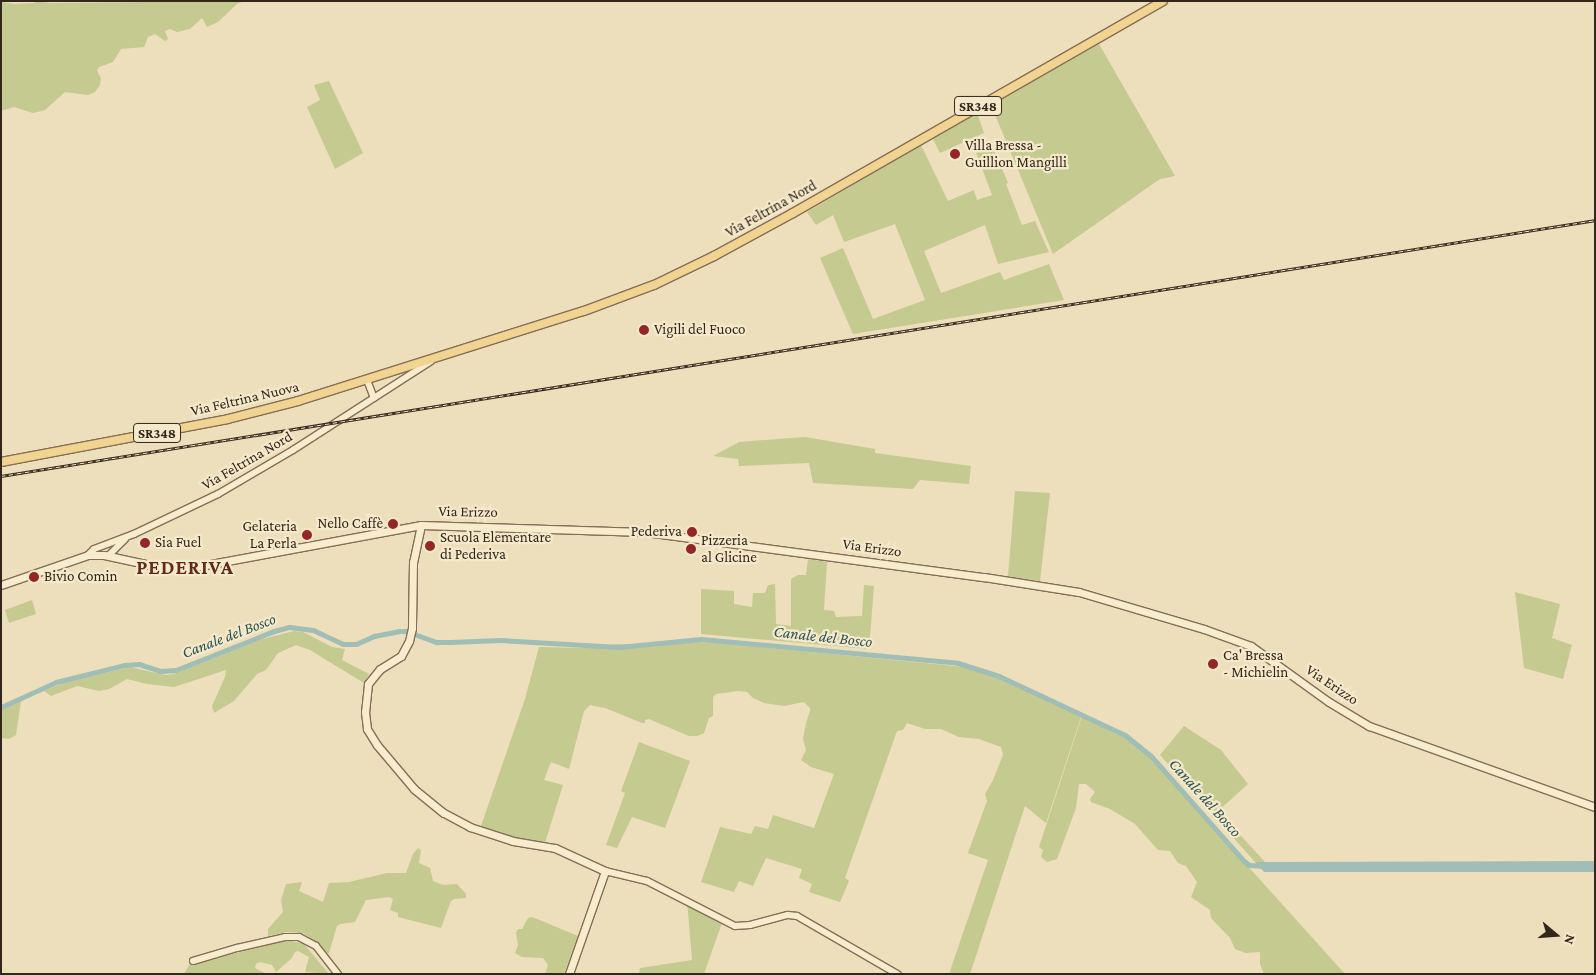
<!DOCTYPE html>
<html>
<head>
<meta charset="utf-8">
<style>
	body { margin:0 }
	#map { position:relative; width:1596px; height:975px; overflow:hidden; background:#eddebc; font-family:"Crimson Pro",serif }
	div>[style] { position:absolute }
	.green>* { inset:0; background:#c4ca90 }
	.water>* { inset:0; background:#a0beb5 }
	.canal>* { height:5px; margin:-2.5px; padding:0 2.5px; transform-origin:2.5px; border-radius:2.5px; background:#a0beb5 }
	.roads { filter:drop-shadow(1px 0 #846e56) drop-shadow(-1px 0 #846e56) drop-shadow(0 1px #846e56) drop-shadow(0 -1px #846e56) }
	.tertiary>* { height:6px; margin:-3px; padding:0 3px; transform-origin:3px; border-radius:3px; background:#f8ecce }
	.secondary>* { height:7px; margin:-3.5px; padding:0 3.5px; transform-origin:3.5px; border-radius:3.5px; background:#f8ecce }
	.primary>* { height:8px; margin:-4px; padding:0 4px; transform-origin:4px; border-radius:4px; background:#f2d492 }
	.rail>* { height:3px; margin-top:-1.5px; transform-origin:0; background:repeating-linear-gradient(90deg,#f5e9cb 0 4px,#33271b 0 8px); box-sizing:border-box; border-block:1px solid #33271b }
	.dots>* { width:14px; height:14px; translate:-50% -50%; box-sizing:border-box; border:2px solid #f5e9cb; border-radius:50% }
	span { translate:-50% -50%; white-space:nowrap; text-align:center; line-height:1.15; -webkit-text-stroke:4.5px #f5e9cb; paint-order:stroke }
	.shield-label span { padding:1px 4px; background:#f5e9cb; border:1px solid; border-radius:4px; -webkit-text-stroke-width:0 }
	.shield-label { font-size:14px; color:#33271b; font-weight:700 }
	.poi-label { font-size:15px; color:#33271b }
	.left { translate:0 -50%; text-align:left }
	.right { translate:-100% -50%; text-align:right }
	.street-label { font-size:15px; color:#33271b }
	.water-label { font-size:16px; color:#2a5351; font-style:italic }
	.district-label { font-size:20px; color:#60291a; font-weight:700; letter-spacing:1px }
	.frame { position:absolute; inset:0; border:2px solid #33271b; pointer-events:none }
	.north { position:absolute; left:1531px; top:910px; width:50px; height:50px; -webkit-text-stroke:4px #f5e9cb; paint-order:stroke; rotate:108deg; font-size:14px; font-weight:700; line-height:20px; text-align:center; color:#33271b }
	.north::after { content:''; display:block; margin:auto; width:18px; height:22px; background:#33271b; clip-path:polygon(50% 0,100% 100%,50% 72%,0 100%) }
</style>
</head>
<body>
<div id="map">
	<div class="green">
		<i style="clip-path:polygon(35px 1px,50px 3px,246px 1px,238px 3px,218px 22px,207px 27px,202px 18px,190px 29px,177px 32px,170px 29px,165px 31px,168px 39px,165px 41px,155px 34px,148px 37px,144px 47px,121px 49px,113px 62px,99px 67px,97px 71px,101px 78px,100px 85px,95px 92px,88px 95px,65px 92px,45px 110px,33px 113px,14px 107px,1px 111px,1px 2px,14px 4px,35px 3px)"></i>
		<i style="clip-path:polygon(1099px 44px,1175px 176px,1160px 179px,1053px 254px,991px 105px)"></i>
		<i style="clip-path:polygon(329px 81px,363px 153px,335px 169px,307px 107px,320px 100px,314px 85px)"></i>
		<i style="clip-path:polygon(976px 110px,984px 133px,940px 153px,932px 137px)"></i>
		<i style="clip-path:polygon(921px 145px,948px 201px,974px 190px,977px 200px,992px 195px,976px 152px,992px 145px,1008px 183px,1006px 184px,1022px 225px,1035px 221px,1049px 252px,998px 264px,985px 225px,924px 251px,941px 293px,1000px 272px,1004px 280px,1049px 264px,1064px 300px,853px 334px,820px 258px,843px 248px,873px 319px,925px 300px,895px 224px,844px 242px,833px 215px,816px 225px,807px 212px)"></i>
		<i style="clip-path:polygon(805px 437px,875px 449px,875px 453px,971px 466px,969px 484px,920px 480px,913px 489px,813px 483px,809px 463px,739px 466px,738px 459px,713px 456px,739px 442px)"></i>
		<i style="clip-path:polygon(1015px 491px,1050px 493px,1040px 581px,1008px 577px)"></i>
		<i style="clip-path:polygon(808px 559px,827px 562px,824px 610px,834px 611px,836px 617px,862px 616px,864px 585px,874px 586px,869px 649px,701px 634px,701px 589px,734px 591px,734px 604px,752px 607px,753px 593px,765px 593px,768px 585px,775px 584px,776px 624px,791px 626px,791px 579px,798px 575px,806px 575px)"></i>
		<i style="clip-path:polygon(1515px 592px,1560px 604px,1552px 638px,1572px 645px,1563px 679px,1524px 668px)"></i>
		<i style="clip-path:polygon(32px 600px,36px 614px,9px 623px,5px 610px)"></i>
		<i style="clip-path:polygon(294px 631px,303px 632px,332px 647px,345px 649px,342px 660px,369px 674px,364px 683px,310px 650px,296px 645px,278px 653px,266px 670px,257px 674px,234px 701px,214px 713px,212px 706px,225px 677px,226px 670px,174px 687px,147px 684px,127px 679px,109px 689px,99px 691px,77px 686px,51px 696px,44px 691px,63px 683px,130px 667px,166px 675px,174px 674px,259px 640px)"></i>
		<i style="clip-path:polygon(674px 641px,719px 643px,965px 667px,1011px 683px,1081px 717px,1046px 823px,1025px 806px,970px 974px,949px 974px,988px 860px,968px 853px,987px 801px,985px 794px,993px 780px,1003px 755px,1001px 747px,979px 739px,959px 737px,941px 729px,925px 729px,907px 723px,903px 730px,897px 731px,845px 878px,849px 881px,840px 902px,809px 892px,812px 884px,799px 878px,802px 869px,766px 858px,753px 886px,739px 881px,734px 892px,701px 882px,720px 827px,751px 834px,755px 826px,768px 829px,773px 815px,814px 828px,834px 774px,811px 767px,801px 760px,806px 750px,803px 739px,806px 723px,810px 711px,810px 708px,804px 702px,784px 706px,764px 703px,753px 698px,747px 692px,738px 691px,716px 694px,713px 697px,713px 716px,709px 718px,704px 733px,697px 736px,689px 736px,649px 719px,645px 720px,645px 723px,642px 723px,605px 708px,590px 705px,584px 711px,569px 769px,551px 762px,544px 780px,563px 785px,544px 846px,480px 829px,525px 699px,539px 647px,584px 648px,618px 644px,652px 645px)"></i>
		<i style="clip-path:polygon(21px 701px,16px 735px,9px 739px,1px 738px,1px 710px)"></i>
		<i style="clip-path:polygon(1082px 716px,1130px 740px,1145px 752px,1345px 974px,1264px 974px,1260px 964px,1260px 952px,1246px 953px,1235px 949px,1230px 938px,1211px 918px,1210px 910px,1191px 897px,1197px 882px,1186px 866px,1178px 863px,1170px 851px,1158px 850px,1135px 824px,1110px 809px,1091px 802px,1090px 799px,1095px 792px,1086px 784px,1079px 784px,1076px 808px,1057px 859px,1047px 862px,1041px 857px,1043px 850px,1039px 847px)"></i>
		<i style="clip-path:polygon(1184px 726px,1221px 750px,1248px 784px,1218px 811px,1265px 862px,1255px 862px,1160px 755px)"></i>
		<i style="clip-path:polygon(639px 742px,690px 761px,665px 828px,632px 817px,617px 848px,606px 845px,625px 793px,621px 791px)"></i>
		<i style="clip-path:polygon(418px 848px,421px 850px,419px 863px,430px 868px,433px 881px,443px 885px,457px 884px,466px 894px,466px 898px,454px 899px,451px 901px,441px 928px,398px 917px,398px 913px,390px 910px,393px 899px,389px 897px,366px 900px,355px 922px,340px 924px,337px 926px,329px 953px,326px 955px,314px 941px,303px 933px,287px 932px,268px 936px,268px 929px,283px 912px,281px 900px,286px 884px,302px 882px,299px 891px,323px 902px,329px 883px,349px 882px,387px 873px,406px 873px,413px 854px)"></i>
		<i style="clip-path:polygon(687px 900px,723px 920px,704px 974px,639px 974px,640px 968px,692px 960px)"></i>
		<i style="clip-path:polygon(532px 917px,578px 936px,564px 974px,545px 974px,548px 965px,543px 958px,522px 957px,515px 953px,518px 945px,516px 933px,518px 929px,522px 929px,528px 918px)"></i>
		<i style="clip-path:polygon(288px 940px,304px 944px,329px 974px,305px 972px,309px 957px,298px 951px,295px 952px,291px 959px,276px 972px,272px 965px,260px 962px,256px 964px,255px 968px,266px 974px,184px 974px,189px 965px)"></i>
	</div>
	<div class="water">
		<i style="clip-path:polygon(1595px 861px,1595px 872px,1264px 872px,1255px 862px)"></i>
	</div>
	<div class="canal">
		<i style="left:1px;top:707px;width:60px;rotate:-24.4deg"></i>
		<i style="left:56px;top:682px;width:70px;rotate:-14deg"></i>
		<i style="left:124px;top:665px;width:15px;rotate:-4deg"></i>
		<i style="left:139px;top:664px;width:22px;rotate:18deg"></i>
		<i style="left:160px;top:671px;width:16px;rotate:-4deg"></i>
		<i style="left:176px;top:670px;width:105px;rotate:-21.7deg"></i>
		<i style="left:274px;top:631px;width:16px;rotate:-15deg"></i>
		<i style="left:289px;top:627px;width:24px;rotate:7deg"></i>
		<i style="left:313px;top:630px;width:33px;rotate:25deg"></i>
		<i style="left:343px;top:644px;width:13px"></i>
		<i style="left:356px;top:644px;width:20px;rotate:-24deg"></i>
		<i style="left:374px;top:636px;width:25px;rotate:-11deg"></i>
		<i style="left:399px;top:631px;width:7px"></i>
		<i style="left:406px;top:631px;width:33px;rotate:20deg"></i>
		<i style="left:437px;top:642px;width:13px"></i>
		<i style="left:450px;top:642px;width:51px;rotate:-2.2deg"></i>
		<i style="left:501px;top:640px;width:118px;rotate:3.4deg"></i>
		<i style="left:619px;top:647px;width:82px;rotate:-5.6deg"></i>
		<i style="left:701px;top:639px;width:258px;rotate:5.3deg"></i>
		<i style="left:958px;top:663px;width:43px;rotate:17.6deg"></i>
		<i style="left:999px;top:676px;width:139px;rotate:25.1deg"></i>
		<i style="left:1125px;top:735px;width:33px;rotate:39deg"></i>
		<i style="left:1151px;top:756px;width:140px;rotate:48.5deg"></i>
		<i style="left:1244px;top:861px;width:6px;rotate:39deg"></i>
		<i style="left:1249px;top:865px;width:15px;rotate:4deg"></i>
	</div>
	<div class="roads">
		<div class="tertiary">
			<i style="left:367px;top:380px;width:19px;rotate:69deg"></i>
			<i style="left:88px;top:555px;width:8px;rotate:-45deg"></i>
			<i style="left:94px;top:549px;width:43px;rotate:-20.6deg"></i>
			<i style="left:134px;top:534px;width:93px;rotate:-25.5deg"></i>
			<i style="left:218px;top:494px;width:87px;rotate:-30.4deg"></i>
			<i style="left:293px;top:450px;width:164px;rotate:-32.8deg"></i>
			<i style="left:108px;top:556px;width:24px;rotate:-45deg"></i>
			<i style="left:605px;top:871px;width:43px;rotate:13.4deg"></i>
			<i style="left:647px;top:881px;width:99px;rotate:27.1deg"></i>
			<i style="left:735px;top:926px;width:15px;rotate:-4deg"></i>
			<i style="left:750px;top:925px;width:39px;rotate:-15deg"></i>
			<i style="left:788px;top:915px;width:9px;rotate:6deg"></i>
			<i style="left:797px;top:916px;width:116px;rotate:30.1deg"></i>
			<i style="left:193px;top:961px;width:46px;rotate:-16.5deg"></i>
			<i style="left:237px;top:948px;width:49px;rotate:-12.9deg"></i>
			<i style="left:285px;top:937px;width:14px"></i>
			<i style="left:299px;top:937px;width:19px;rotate:28deg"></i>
			<i style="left:316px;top:946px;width:36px;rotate:52deg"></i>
		</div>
		<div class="secondary">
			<i style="left:421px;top:525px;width:38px;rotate:102deg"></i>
			<i style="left:413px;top:562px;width:66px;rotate:90.9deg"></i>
			<i style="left:412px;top:628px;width:13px;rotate:103deg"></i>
			<i style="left:409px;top:641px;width:17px;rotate:118deg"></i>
			<i style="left:401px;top:656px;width:25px;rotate:148deg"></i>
			<i style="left:380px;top:669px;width:19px;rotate:129deg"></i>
			<i style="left:368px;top:684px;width:28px;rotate:96deg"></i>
			<i style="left:365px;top:712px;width:17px;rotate:83deg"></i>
			<i style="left:367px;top:729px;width:19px;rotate:58deg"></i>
			<i style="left:377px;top:745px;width:57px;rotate:49.9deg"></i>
			<i style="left:414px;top:789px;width:38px;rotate:39deg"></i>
			<i style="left:444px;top:813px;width:30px;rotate:28deg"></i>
			<i style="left:470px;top:827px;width:45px;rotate:18deg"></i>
			<i style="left:513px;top:841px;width:43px;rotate:9.5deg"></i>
			<i style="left:555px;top:848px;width:55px;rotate:24.7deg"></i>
			<i style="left:605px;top:871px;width:109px;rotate:109.3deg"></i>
			<i style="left:1px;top:585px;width:92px;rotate:-19deg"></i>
			<i style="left:88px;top:555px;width:16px"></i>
			<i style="left:104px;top:555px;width:52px;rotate:12.2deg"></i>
			<i style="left:155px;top:566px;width:45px"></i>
			<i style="left:200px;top:566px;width:225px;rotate:-10.5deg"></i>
			<i style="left:421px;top:525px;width:224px;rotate:1.8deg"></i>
			<i style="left:645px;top:532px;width:342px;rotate:7.6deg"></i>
			<i style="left:984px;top:577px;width:96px;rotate:9deg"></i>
			<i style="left:1079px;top:592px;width:130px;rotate:16.5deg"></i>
			<i style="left:1204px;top:629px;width:50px;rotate:19.9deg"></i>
			<i style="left:1251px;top:646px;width:96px;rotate:35.7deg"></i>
			<i style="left:1329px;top:702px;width:47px;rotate:31deg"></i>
			<i style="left:1369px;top:726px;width:240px;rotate:19.7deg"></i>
		</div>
		<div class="primary">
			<i style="left:1px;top:462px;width:231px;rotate:-10.7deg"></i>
			<i style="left:228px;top:419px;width:72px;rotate:-14.4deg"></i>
			<i style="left:298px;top:401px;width:300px;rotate:-17.5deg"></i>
			<i style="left:584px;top:311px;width:75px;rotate:-20.4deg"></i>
			<i style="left:654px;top:285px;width:67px;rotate:-25.8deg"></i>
			<i style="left:714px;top:256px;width:90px;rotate:-28.6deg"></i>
			<i style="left:793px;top:213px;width:426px;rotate:-29.8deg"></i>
		</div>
	</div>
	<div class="rail">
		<i style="left:1px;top:476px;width:1614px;rotate:-9.12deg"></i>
	</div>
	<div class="dots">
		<i style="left:955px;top:154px;background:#932627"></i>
		<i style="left:644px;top:330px;background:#932627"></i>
		<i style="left:393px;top:524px;background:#932627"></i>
		<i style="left:692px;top:532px;background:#932627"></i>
		<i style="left:307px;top:535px;background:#932627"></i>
		<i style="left:145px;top:543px;background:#932627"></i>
		<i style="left:430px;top:546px;background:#932627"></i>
		<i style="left:691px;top:549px;background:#932627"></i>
		<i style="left:34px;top:577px;background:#932627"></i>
		<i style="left:1213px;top:664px;background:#932627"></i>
	</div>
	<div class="shield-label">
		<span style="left:978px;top:106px">SR348</span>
		<span style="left:157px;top:433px">SR348</span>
	</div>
	<div class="poi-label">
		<span class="left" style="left:965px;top:154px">Villa Bressa -<br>Guillion Mangilli</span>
		<span class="left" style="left:654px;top:330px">Vigili del Fuoco</span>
		<span class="right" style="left:383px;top:524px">Nello Caffè</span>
		<span class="right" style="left:297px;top:535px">Gelateria<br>La Perla</span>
		<span class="right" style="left:682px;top:532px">Pederiva</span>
		<span class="left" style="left:440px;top:546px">Scuola Elementare<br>di Pederiva</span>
		<span class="left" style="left:701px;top:549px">Pizzeria<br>al Glicine</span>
		<span class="left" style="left:155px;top:543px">Sia Fuel</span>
		<span class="left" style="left:44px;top:577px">Bivio Comin</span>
		<span class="left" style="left:1223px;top:664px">Ca' Bressa<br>- Michielin</span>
	</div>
	<div class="street-label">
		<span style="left:771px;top:209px;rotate:-29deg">Via Feltrina Nord</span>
		<span style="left:245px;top:399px;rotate:-13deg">Via Feltrina Nuova</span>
		<span style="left:247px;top:461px;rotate:-30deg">Via Feltrina Nord</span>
		<span style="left:468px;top:512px;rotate:1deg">Via Erizzo</span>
		<span style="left:872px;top:548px;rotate:8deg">Via Erizzo</span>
		<span style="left:1332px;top:685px;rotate:34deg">Via Erizzo</span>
	</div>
	<div class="water-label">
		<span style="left:229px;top:636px;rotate:-21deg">Canale del Bosco</span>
		<span style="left:823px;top:637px;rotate:6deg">Canale del Bosco</span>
		<span style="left:1205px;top:798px;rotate:48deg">Canale del Bosco</span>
	</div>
	<div class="district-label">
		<span style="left:185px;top:567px">PEDERIVA</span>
	</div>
	<div class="frame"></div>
	<div class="north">N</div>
</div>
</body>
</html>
